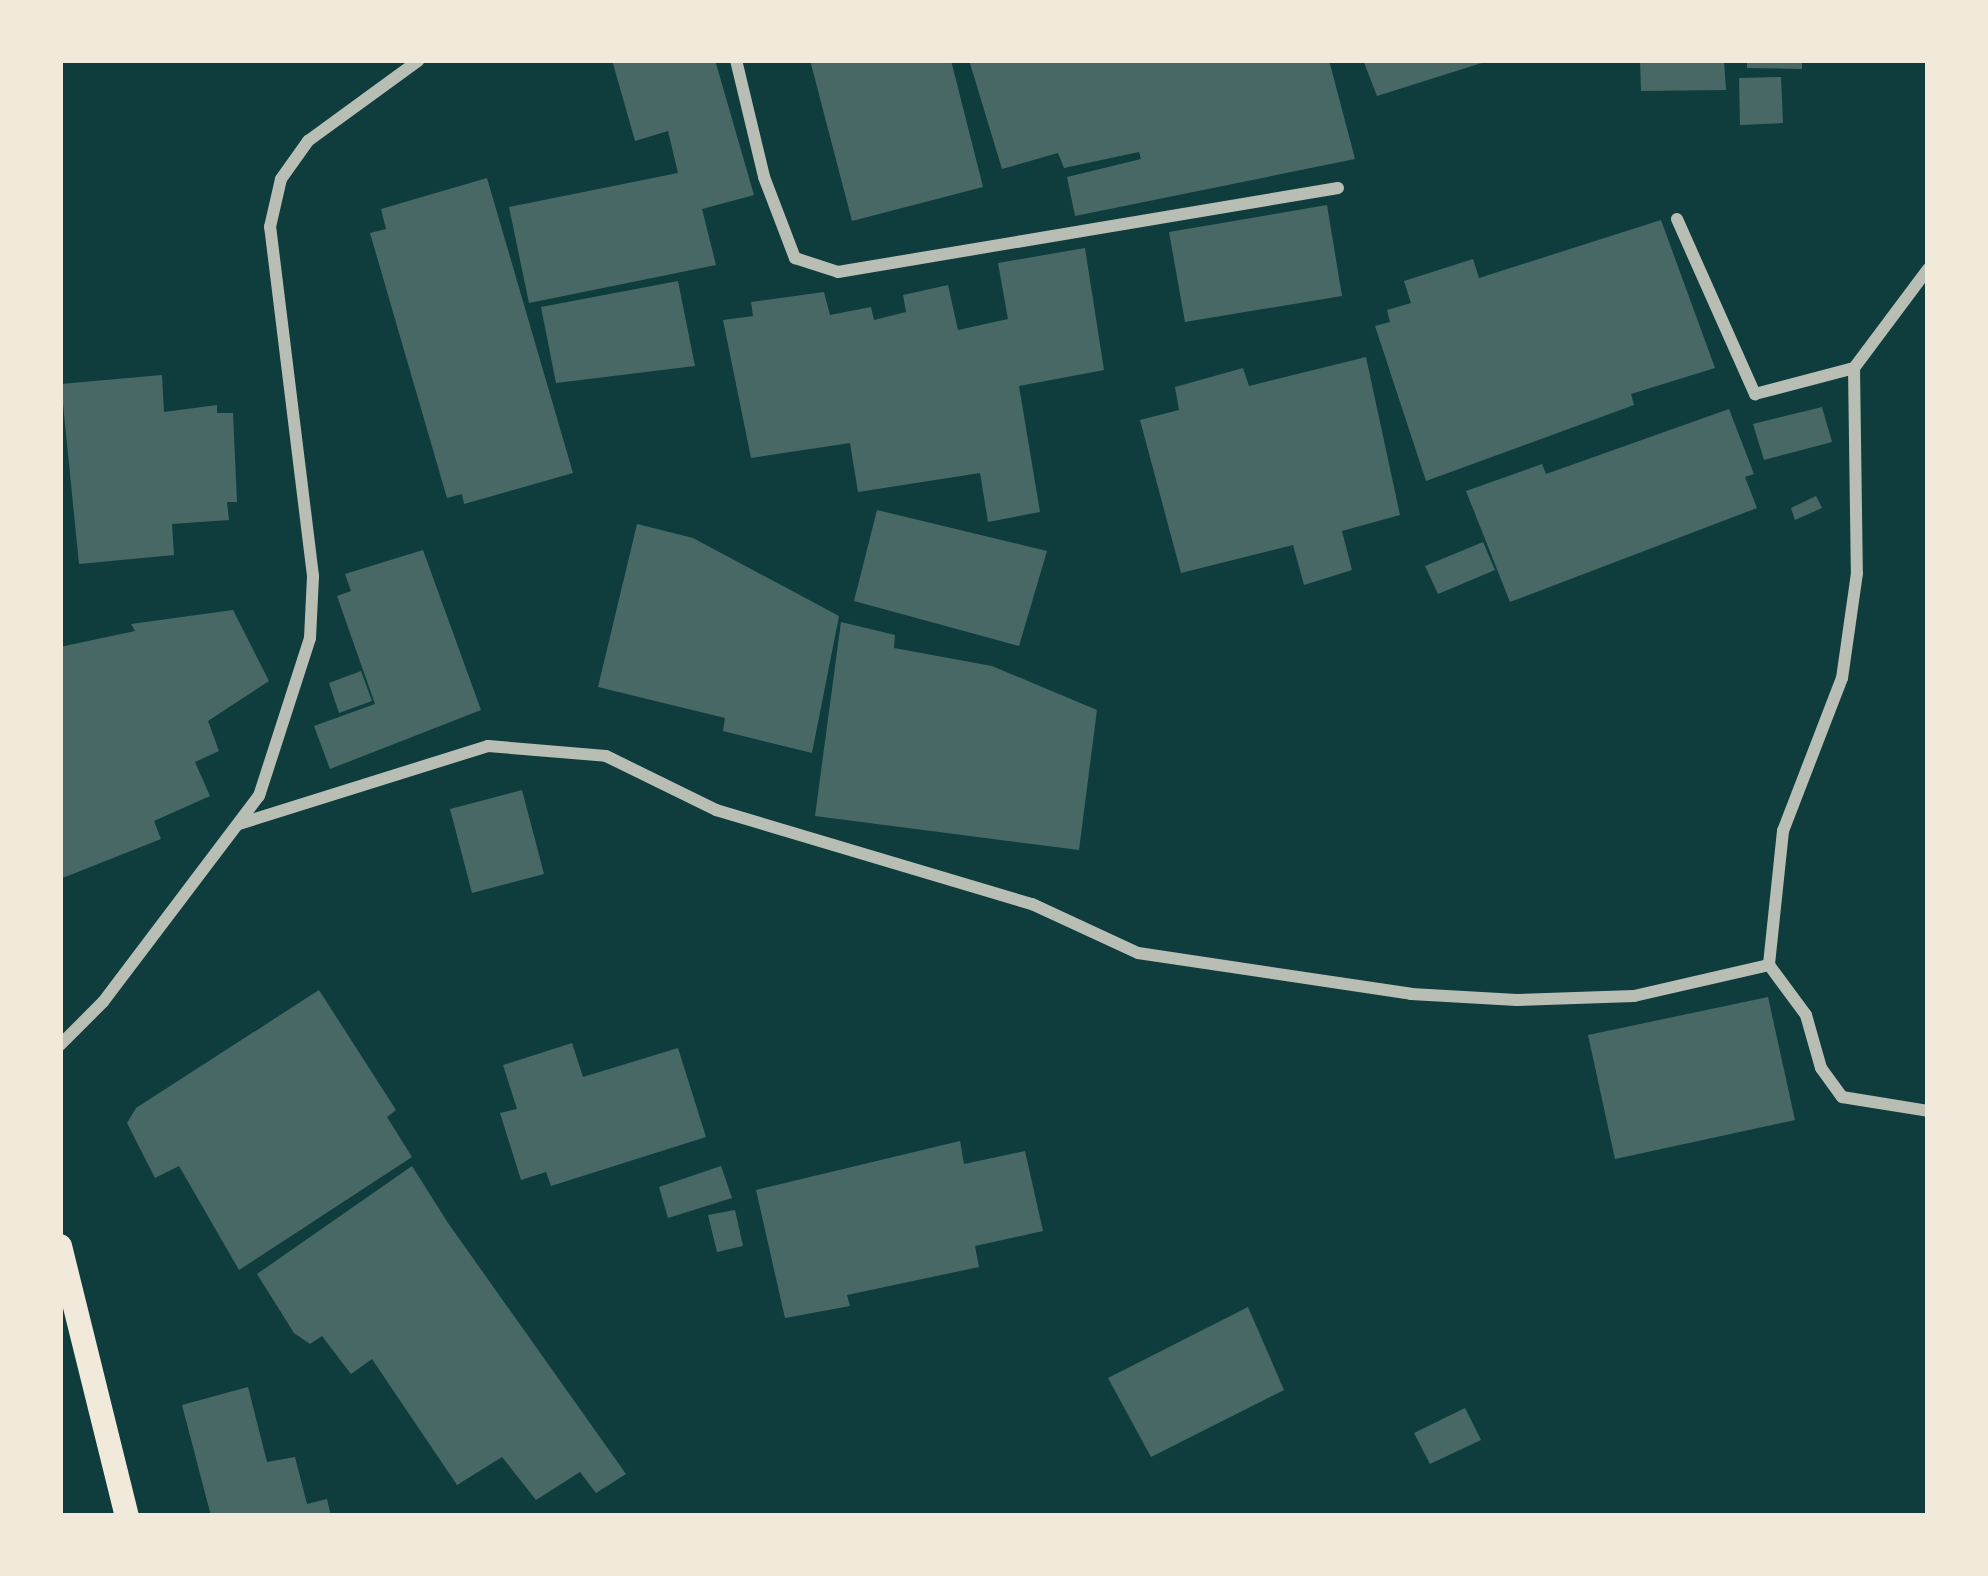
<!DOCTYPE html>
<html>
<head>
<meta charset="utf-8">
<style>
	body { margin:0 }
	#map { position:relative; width:1988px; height:1576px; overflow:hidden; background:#0f3d3e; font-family:Ubuntu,sans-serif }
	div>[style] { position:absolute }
	.building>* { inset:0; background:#486865 }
	.minor>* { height:12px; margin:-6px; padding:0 6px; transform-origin:6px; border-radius:6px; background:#b8beb3 }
	.secondary>* { height:24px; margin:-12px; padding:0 12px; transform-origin:12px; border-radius:12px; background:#f1e9da }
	span { translate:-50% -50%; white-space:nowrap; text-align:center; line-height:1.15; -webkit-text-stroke:9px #f1e9da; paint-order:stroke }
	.frame { position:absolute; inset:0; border:63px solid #f1e9da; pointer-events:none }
</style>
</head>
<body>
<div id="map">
	<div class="building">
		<i style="clip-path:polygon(612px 60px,715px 60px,754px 195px,702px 209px,716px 265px,529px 303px,509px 207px,678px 173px,668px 131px,635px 141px)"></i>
		<i style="clip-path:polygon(810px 60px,951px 60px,983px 187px,852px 221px)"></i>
		<i style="clip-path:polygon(969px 60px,1329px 60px,1355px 159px,1075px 216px,1067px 177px,1141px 159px,1139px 152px,1064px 168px,1058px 153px,1002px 169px)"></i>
		<i style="clip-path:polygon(1363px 60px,1487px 60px,1488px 61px,1377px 96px)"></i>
		<i style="clip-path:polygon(1640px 60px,1724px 60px,1726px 90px,1641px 91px)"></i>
		<i style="clip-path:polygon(1747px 60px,1802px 60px,1802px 69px,1747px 68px)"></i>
		<i style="clip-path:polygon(1781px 77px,1783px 123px,1740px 125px,1739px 78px)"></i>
		<i style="clip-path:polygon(487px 178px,573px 473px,464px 504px,462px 494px,447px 498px,370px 233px,386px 229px,381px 209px)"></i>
		<i style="clip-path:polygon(1327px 205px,1342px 296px,1185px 322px,1169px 232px)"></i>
		<i style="clip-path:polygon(1661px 220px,1715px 368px,1631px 394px,1634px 405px,1426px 481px,1375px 326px,1390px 322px,1387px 310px,1411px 303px,1404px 281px,1473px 259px,1479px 278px)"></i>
		<i style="clip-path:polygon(1085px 248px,1104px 370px,1019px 386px,1040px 512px,988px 522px,980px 473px,858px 492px,850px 443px,751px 458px,723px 320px,753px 316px,751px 302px,824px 292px,830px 315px,871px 307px,874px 320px,906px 312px,903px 295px,948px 285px,958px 330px,1008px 319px,998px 263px)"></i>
		<i style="clip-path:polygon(678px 281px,695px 366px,556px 383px,541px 307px)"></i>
		<i style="clip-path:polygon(1366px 357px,1400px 515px,1342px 531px,1352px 570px,1304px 585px,1293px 545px,1181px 573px,1140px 420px,1179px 410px,1175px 387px,1243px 368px,1249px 386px)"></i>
		<i style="clip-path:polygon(162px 375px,164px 412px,217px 405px,217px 413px,233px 413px,237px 502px,227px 502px,229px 520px,172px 524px,174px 555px,79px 564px,61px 384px)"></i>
		<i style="clip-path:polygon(1822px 407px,1832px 442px,1764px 460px,1753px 424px)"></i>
		<i style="clip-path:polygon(1729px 409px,1754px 474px,1745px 477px,1757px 508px,1510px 602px,1466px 491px,1542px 464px,1546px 474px)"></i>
		<i style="clip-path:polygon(1816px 496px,1822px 508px,1795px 520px,1791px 508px)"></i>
		<i style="clip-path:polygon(877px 510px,1047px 551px,1019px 646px,854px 601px)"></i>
		<i style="clip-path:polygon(637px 524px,693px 538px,839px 616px,812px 753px,723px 731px,725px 718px,598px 687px)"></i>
		<i style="clip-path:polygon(1483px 542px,1495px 570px,1438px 594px,1425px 566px)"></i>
		<i style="clip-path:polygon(423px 550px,481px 710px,330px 769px,314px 726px,375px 704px,337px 596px,351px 591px,345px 574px)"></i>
		<i style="clip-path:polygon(233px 610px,269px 681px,208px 721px,219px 751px,195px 762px,210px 796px,154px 821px,161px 839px,60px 879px,60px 647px,135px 631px,131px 624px)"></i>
		<i style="clip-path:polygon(841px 622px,895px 635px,894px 648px,992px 666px,1097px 710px,1079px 850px,815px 816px)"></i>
		<i style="clip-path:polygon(361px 671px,372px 701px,339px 713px,329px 683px)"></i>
		<i style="clip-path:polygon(522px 790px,544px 874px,472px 893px,450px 809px)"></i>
		<i style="clip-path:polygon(319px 990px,396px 1110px,387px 1117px,412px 1157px,239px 1270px,179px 1166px,155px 1178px,127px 1123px,136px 1108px)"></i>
		<i style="clip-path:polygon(1768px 997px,1795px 1120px,1615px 1159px,1588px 1035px)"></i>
		<i style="clip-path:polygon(572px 1043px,583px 1077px,678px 1048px,706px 1137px,551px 1186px,546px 1172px,521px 1180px,500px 1113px,517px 1109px,503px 1065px)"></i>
		<i style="clip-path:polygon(960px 1141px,964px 1164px,1025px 1151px,1043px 1231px,975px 1246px,979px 1267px,847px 1295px,850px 1306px,785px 1318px,756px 1190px)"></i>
		<i style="clip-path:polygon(412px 1166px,448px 1223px,626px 1474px,596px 1493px,580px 1472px,536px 1500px,502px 1457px,457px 1485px,372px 1359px,351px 1374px,322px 1336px,310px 1344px,294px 1333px,257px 1274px)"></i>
		<i style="clip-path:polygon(721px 1166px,732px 1198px,668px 1218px,659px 1187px)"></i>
		<i style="clip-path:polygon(735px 1210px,743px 1246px,717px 1252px,708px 1215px)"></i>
		<i style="clip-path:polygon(1248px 1307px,1284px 1390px,1151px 1457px,1108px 1378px)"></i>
		<i style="clip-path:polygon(248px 1387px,267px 1462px,295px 1457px,307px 1504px,327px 1499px,331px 1516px,211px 1516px,182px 1405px)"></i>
		<i style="clip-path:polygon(1465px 1408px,1481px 1440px,1430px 1464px,1414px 1433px)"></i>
	</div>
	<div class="minor">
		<i style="left:736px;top:60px;width:120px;rotate:76.5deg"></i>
		<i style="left:764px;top:177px;width:87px;rotate:69.1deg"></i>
		<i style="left:795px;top:258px;width:45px;rotate:18deg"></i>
		<i style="left:838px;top:272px;width:507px;rotate:-9.54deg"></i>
		<i style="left:1677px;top:219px;width:192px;rotate:66deg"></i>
		<i style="left:1755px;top:394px;width:102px;rotate:-14.7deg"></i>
		<i style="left:1928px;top:269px;width:124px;rotate:126.8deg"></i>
		<i style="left:1854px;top:368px;width:205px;rotate:89.2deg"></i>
		<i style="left:1857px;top:573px;width:106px;rotate:98.1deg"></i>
		<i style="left:1842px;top:678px;width:164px;rotate:111.1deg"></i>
		<i style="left:1783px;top:831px;width:135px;rotate:96deg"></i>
		<i style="left:1769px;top:965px;width:62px;rotate:53.5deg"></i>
		<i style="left:1806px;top:1015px;width:55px;rotate:74.2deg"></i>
		<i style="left:1821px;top:1068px;width:36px;rotate:54deg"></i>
		<i style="left:1842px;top:1097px;width:87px;rotate:9.2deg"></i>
		<i style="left:239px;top:824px;width:261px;rotate:-17.4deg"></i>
		<i style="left:488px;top:746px;width:118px;rotate:4.8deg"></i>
		<i style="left:606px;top:756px;width:123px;rotate:26.1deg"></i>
		<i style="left:716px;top:810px;width:330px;rotate:16.6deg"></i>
		<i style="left:1032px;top:904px;width:117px;rotate:24.8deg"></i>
		<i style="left:1138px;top:953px;width:276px;rotate:8.5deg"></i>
		<i style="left:1411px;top:994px;width:106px;rotate:3.2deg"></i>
		<i style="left:1517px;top:1000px;width:117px;rotate:-2deg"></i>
		<i style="left:1634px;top:996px;width:139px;rotate:-12.9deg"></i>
		<i style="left:60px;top:1045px;width:61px;rotate:-45deg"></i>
		<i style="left:103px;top:1002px;width:258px;rotate:-52.9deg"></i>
		<i style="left:259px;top:796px;width:166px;rotate:-72.1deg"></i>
		<i style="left:310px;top:638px;width:62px;rotate:-87.2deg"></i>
		<i style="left:313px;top:576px;width:352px;rotate:-97deg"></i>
		<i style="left:270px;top:227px;width:49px;rotate:-77.1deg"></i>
		<i style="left:281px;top:179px;width:47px;rotate:-54.6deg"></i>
		<i style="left:308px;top:141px;width:137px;rotate:-36.1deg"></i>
	</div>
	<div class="secondary">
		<i style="left:60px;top:1246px;width:278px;rotate:76.1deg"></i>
	</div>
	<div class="frame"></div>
</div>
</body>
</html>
